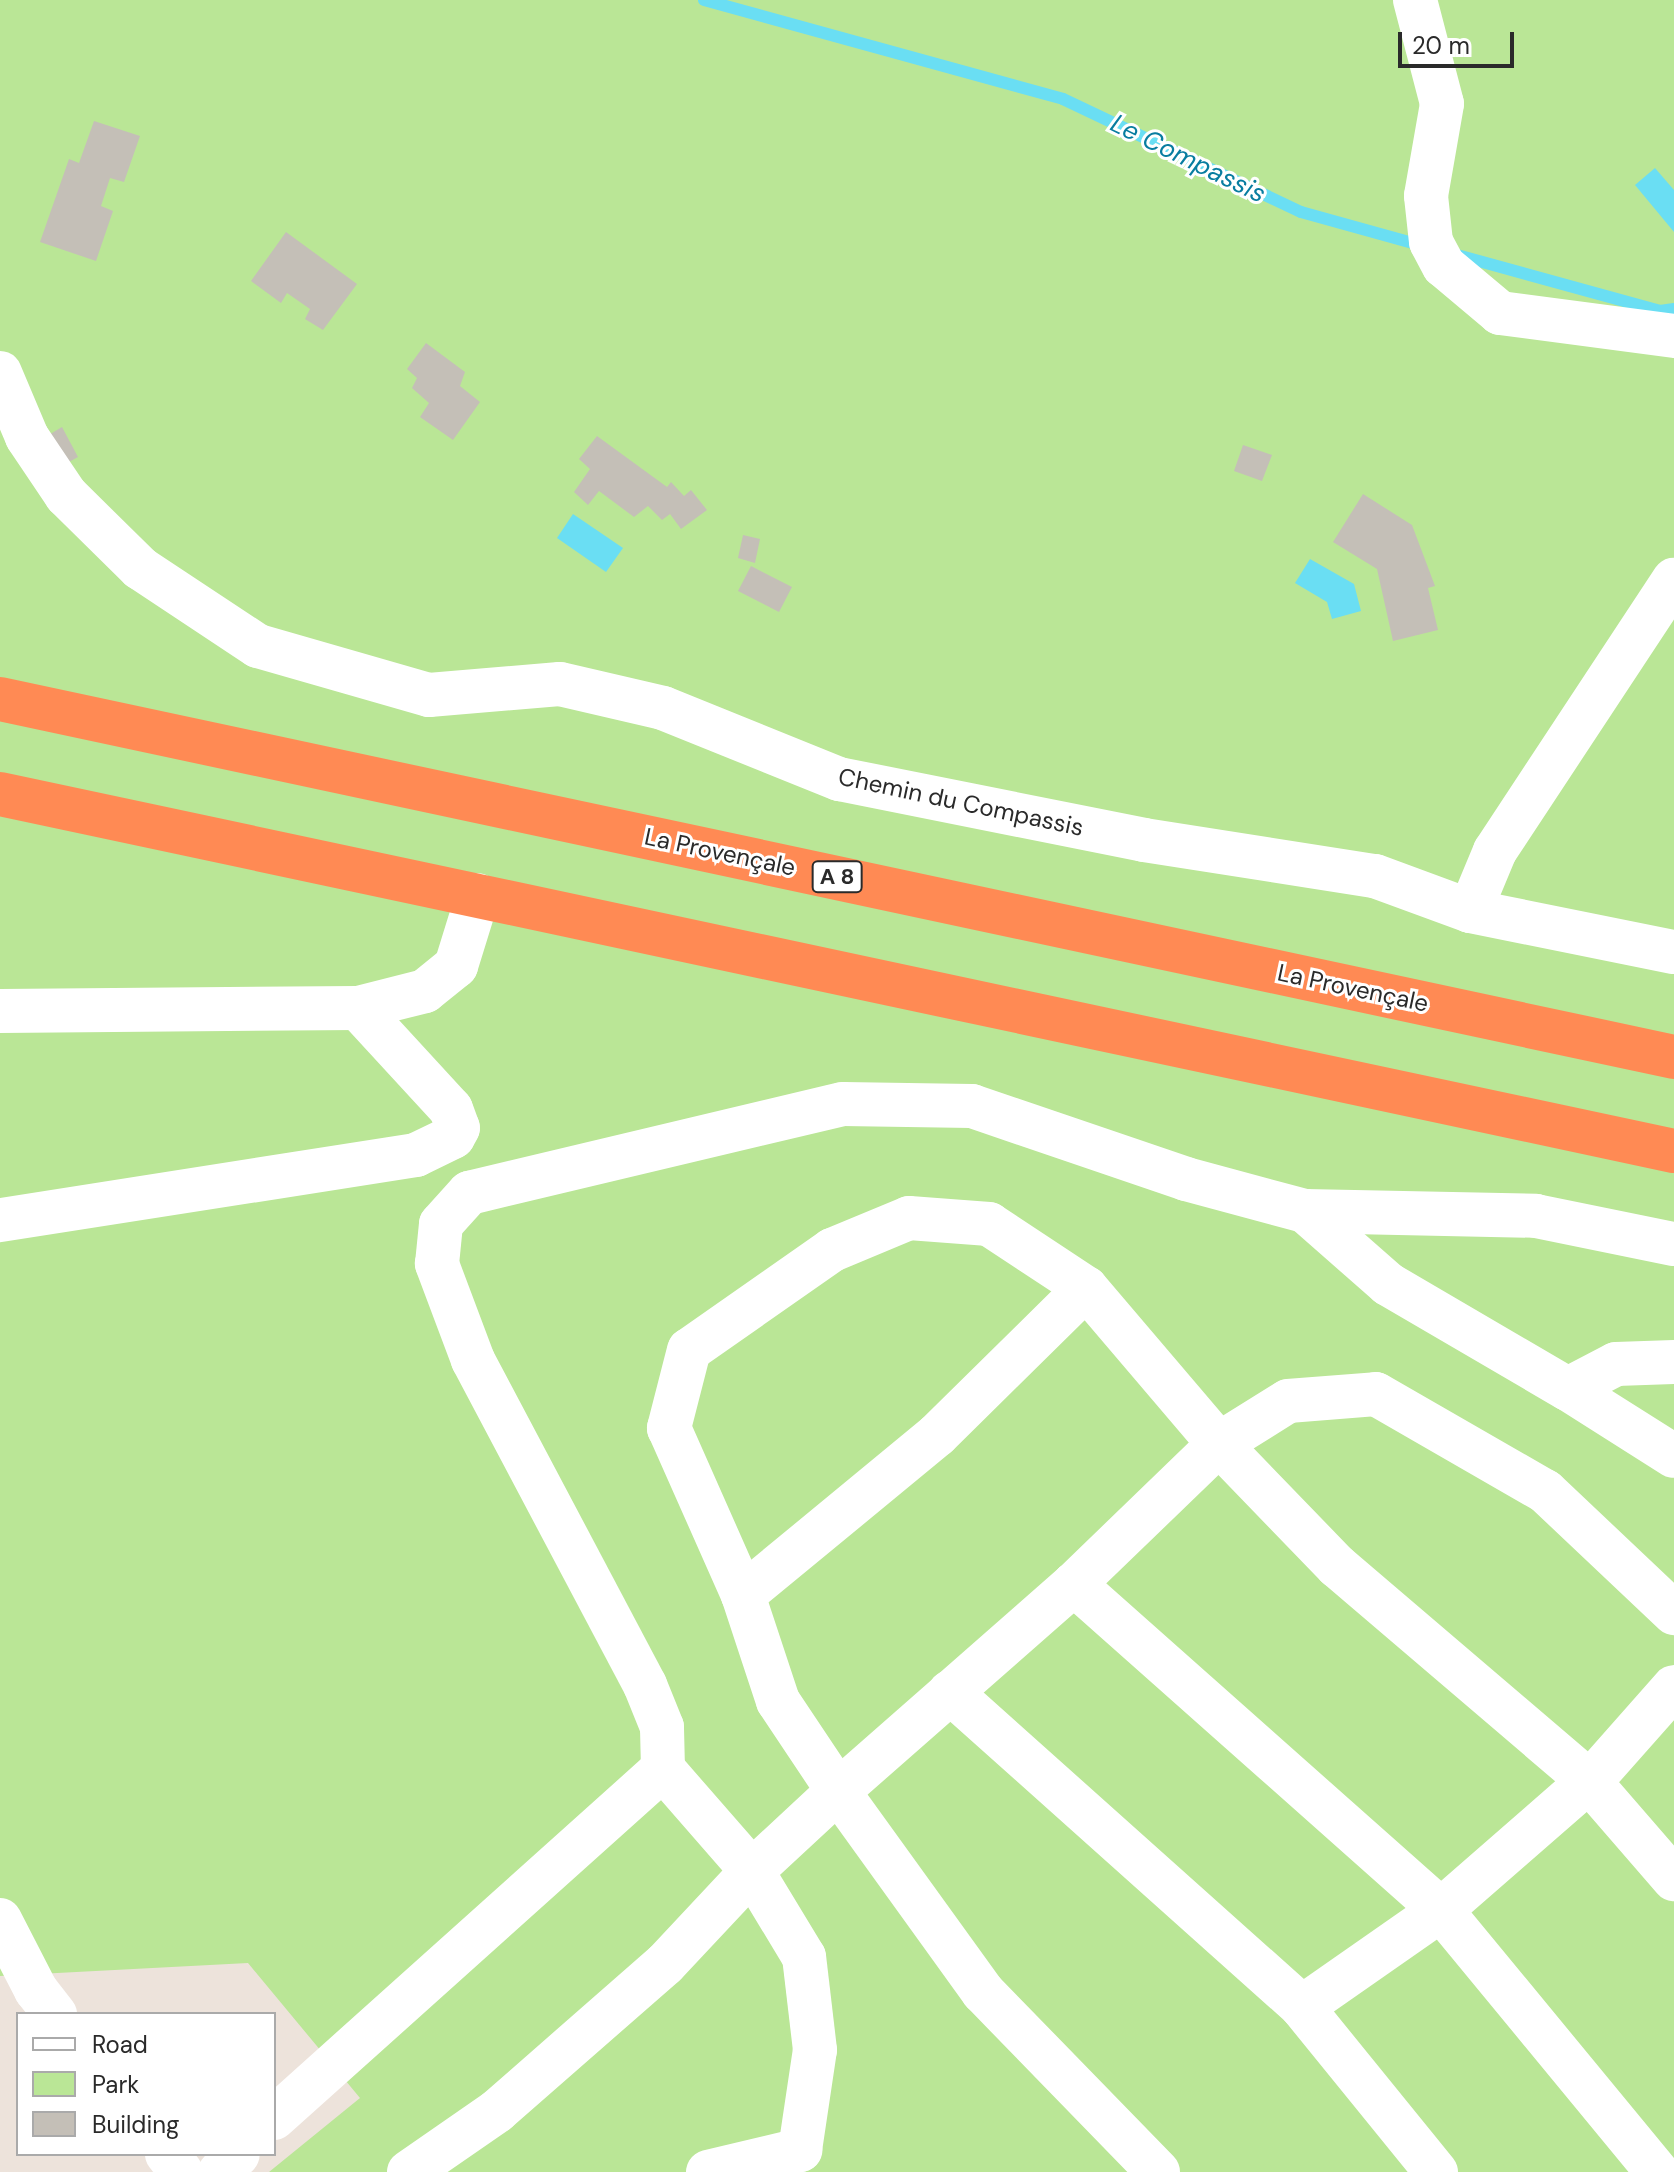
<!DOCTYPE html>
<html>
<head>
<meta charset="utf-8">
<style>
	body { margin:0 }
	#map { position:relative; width:1674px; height:2172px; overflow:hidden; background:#ede3db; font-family:"DM Sans",sans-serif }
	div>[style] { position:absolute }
	.green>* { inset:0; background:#bae696 }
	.water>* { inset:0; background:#6adef3 }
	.stream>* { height:12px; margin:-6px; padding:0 6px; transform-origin:6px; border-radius:6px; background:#6adef3 }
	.building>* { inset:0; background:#c4bfb7 }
	.minor>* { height:44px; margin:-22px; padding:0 22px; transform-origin:22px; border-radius:22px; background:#fff }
	.highway>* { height:44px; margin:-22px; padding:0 22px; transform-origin:22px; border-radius:22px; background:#ff8a54 }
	span { translate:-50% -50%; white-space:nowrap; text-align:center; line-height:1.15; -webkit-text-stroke:6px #fff; paint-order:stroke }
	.shield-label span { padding:2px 6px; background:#fff; border:2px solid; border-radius:6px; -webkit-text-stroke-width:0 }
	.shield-label { font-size:22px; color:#2a2a2a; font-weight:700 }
	.street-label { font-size:24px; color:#2a2a2a }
	.water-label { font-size:26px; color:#087da0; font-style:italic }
	.legend { position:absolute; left:16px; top:2012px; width:260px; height:144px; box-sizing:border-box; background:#fff; border:2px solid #aaa; margin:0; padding:10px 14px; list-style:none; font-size:24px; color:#2a2a2a }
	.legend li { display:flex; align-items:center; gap:16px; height:40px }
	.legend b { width:40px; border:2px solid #aaa }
	.scale { position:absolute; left:1398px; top:32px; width:116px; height:36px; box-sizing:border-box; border:4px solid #2a2a2a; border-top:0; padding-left:10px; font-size:24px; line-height:28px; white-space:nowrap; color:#2a2a2a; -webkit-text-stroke:6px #fff; paint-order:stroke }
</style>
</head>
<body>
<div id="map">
	<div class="green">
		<i style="clip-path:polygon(0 0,1674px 0,1674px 2172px,269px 2172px,360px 2098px,248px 1963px,0 1976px)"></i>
	</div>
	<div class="water">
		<i style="clip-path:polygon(1655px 168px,1674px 190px,1674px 232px,1635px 185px)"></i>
		<i style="clip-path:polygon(573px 514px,623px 548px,606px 572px,557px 538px)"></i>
		<i style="clip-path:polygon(1310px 559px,1354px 584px,1361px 611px,1332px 619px,1327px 602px,1295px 583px)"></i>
	</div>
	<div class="stream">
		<i style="left:704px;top:0;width:372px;rotate:15.4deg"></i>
		<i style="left:1063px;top:99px;width:263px;rotate:25.4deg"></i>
		<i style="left:1301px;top:212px;width:128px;rotate:15.5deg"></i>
		<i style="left:1457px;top:255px;width:211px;rotate:15.4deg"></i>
		<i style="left:1660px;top:311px;width:14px;rotate:-8deg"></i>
	</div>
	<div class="building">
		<i style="clip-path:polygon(94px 121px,140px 136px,124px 182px,110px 178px,101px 206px,113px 211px,96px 261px,40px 242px,69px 159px,79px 163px)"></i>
		<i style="clip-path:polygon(286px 232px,357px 284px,323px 330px,305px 319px,310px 309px,287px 293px,281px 303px,251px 281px)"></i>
		<i style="clip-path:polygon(426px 343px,465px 372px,460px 386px,480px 402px,453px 440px,420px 417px,429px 403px,412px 388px,417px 378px,407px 369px)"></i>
		<i style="clip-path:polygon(62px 427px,78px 457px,54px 470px,37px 442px)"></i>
		<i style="clip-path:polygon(597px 436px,667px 487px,671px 482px,684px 496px,691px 490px,707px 510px,681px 529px,670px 514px,662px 520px,648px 506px,634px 517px,599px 491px,588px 505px,574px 492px,590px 469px,579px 459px)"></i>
		<i style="clip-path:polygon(1243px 445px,1272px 455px,1262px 481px,1234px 471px)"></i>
		<i style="clip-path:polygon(1363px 494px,1412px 525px,1435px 586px,1428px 588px,1438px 630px,1393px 641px,1377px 569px,1333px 542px)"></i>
		<i style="clip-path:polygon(743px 535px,760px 539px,755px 563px,738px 558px)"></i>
		<i style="clip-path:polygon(751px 566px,792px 587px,779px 612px,738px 591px)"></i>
	</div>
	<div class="minor">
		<i style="left:1415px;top:0;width:107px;rotate:75.4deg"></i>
		<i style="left:1442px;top:104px;width:93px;rotate:99.9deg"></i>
		<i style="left:1426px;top:196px;width:46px;rotate:83.8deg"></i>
		<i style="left:1431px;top:242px;width:27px;rotate:62deg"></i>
		<i style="left:1444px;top:266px;width:73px;rotate:40deg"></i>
		<i style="left:1500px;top:313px;width:176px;rotate:7.5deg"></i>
		<i style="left:0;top:373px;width:69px;rotate:67.1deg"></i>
		<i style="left:27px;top:437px;width:70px;rotate:56.1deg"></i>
		<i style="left:66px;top:495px;width:104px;rotate:44.6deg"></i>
		<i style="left:140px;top:568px;width:141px;rotate:33.5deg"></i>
		<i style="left:258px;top:646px;width:178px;rotate:16deg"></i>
		<i style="left:429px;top:695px;width:131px;rotate:-4.8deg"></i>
		<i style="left:560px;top:684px;width:106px;rotate:13.1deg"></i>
		<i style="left:663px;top:708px;width:190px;rotate:22deg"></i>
		<i style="left:839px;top:779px;width:311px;rotate:11.3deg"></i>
		<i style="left:1144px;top:840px;width:234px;rotate:8.9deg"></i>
		<i style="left:1375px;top:876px;width:101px;rotate:20.2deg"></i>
		<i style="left:1470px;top:911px;width:208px;rotate:11.4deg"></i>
		<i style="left:1470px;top:911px;width:65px;rotate:-67.4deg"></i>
		<i style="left:1495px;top:851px;width:325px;rotate:-56.6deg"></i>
		<i style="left:358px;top:1008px;width:69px;rotate:-14.2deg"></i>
		<i style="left:425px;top:991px;width:40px;rotate:-39deg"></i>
		<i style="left:456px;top:966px;width:74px;rotate:-72.8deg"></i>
		<i style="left:0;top:1011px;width:358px;rotate:-0.5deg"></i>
		<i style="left:358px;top:1008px;width:137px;rotate:47.4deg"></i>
		<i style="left:451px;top:1109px;width:20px;rotate:70deg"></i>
		<i style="left:458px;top:1128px;width:10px;rotate:119deg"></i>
		<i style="left:453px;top:1137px;width:41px;rotate:154.1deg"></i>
		<i style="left:416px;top:1155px;width:421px;rotate:171.1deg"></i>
		<i style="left:1305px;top:1211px;width:111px;rotate:41.3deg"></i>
		<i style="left:1388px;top:1284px;width:208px;rotate:30.3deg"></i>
		<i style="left:1568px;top:1389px;width:54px;rotate:-27.5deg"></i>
		<i style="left:1616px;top:1364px;width:58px;rotate:-2deg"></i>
		<i style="left:1086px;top:1288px;width:116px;rotate:-146.6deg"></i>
		<i style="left:989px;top:1224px;width:80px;rotate:-175.7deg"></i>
		<i style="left:909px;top:1218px;width:83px;rotate:157.4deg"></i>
		<i style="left:832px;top:1250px;width:174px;rotate:145deg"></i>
		<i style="left:689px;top:1350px;width:81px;rotate:104.4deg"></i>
		<i style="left:669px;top:1428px;width:183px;rotate:66.1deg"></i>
		<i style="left:743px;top:1595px;width:251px;rotate:-39.5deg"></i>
		<i style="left:937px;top:1435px;width:209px;rotate:-44.6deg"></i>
		<i style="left:1086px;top:1288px;width:205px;rotate:49.6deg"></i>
		<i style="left:1219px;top:1444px;width:170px;rotate:46deg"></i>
		<i style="left:1337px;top:1566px;width:331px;rotate:40.5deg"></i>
		<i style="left:1589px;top:1781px;width:130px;rotate:49.1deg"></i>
		<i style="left:1568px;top:1389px;width:125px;rotate:32.3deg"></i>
		<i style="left:1074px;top:1584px;width:314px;rotate:138.7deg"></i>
		<i style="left:838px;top:1791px;width:248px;rotate:54.2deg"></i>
		<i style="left:983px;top:1992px;width:251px;rotate:45.8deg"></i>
		<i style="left:950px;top:1692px;width:472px;rotate:41.8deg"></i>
		<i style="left:0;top:1920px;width:79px;rotate:62.8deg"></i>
		<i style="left:36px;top:1990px;width:31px;rotate:52deg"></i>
		<i style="left:274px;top:2118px;width:523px;rotate:-41.9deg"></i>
		<i style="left:663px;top:1769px;width:42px;rotate:-91.4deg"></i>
		<i style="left:662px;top:1727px;width:45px;rotate:-112deg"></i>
		<i style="left:645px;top:1685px;width:368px;rotate:-117.9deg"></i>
		<i style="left:473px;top:1360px;width:103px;rotate:-110.6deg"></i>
		<i style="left:437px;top:1264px;width:40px;rotate:-84.3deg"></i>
		<i style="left:441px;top:1224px;width:42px;rotate:-47.9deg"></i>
		<i style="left:469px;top:1193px;width:384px;rotate:-13.4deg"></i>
		<i style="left:843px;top:1104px;width:129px;rotate:0.9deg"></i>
		<i style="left:972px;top:1106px;width:226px;rotate:18.8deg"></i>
		<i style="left:1186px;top:1179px;width:123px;rotate:15.1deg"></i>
		<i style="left:1305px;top:1211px;width:231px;rotate:1.2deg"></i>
		<i style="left:1536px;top:1216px;width:141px;rotate:11.5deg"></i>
		<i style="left:167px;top:2154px;width:23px;rotate:52deg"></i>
		<i style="left:220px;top:2172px;width:25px;rotate:-45deg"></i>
		<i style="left:409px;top:2172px;width:107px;rotate:-34.7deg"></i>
		<i style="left:497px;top:2111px;width:223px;rotate:-41.2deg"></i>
		<i style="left:665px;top:1964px;width:127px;rotate:-46.9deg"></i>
		<i style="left:752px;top:1871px;width:135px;rotate:-131.1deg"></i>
		<i style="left:708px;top:2172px;width:95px;rotate:-13.4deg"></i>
		<i style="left:800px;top:2150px;width:101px;rotate:-81.5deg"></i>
		<i style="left:815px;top:2050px;width:94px;rotate:-96.7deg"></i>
		<i style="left:804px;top:1957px;width:100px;rotate:-121.2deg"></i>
		<i style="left:752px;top:1871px;width:117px;rotate:-42.9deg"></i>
		<i style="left:838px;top:1791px;width:108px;rotate:-123.7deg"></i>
		<i style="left:778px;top:1701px;width:112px;rotate:-108.3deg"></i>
		<i style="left:1436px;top:2172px;width:213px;rotate:-129.1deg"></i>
		<i style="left:1302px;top:2007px;width:169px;rotate:-34.9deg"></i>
		<i style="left:1441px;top:1910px;width:207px;rotate:-41.1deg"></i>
		<i style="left:1597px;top:1774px;width:116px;rotate:-48.5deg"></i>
		<i style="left:1657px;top:2172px;width:340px;rotate:-129.5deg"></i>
		<i style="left:1441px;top:1910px;width:491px;rotate:-138.4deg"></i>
		<i style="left:1074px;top:1584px;width:202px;rotate:-44deg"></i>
		<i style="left:1219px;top:1444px;width:81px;rotate:-31.9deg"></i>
		<i style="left:1288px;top:1401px;width:88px;rotate:-4.5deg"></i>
		<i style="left:1376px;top:1394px;width:195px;rotate:29.9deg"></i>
		<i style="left:1545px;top:1491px;width:178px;rotate:43.4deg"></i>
	</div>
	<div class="highway">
		<i style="left:0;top:699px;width:1712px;rotate:12.07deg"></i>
		<i style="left:0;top:794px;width:1712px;rotate:12.04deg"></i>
	</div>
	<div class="shield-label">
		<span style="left:837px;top:877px">A 8</span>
	</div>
	<div class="street-label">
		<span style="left:961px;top:802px;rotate:12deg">Chemin du Compassis</span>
		<span style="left:720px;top:852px;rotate:12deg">La Provençale</span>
		<span style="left:1353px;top:988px;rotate:12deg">La Provençale</span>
	</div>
	<div class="water-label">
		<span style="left:1188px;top:159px;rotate:26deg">Le Compassis</span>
	</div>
	<ul class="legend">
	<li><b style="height:10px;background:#fff"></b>Road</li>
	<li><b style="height:22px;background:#bae696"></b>Park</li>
	<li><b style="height:22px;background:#c4bfb7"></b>Building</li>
	</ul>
	<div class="scale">20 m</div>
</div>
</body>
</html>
